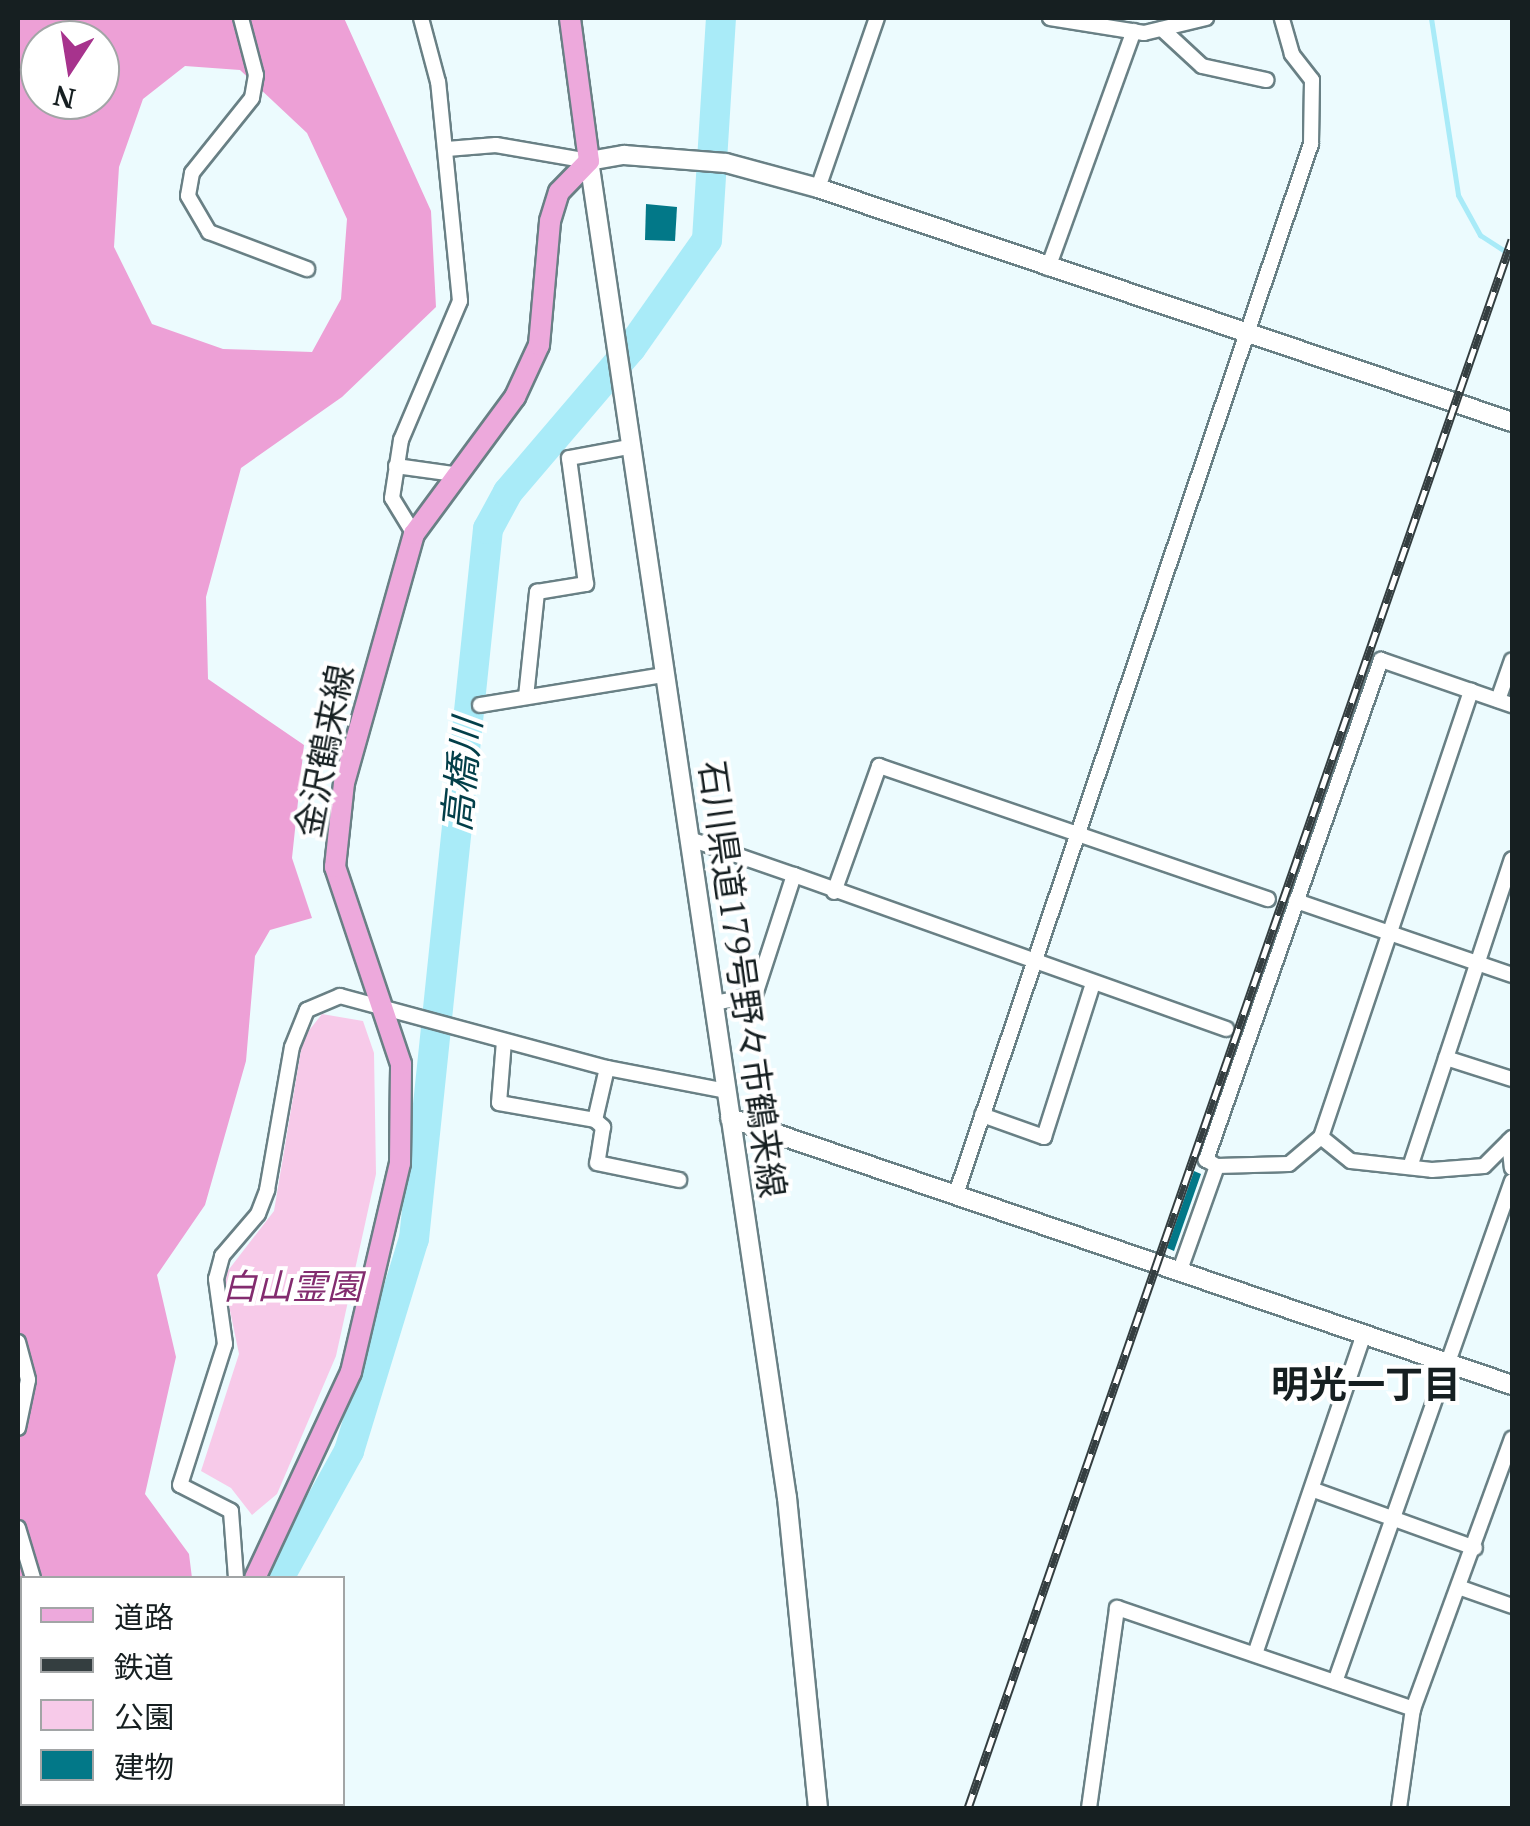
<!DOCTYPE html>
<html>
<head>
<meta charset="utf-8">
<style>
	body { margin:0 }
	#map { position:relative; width:1530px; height:1826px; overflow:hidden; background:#ecfbfe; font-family:"PT Serif","Noto Sans JP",serif }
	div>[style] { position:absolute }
	.green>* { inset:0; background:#f7cae9 }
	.forest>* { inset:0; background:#eda0d6 }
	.stream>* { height:5px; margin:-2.5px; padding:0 2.5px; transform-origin:2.5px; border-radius:2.5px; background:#a9ebf8 }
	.river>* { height:30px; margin:-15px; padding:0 15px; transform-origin:15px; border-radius:15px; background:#a9ebf8 }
	.building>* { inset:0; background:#027888 }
	.roads { filter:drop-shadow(2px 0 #698085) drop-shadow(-2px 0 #698085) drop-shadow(0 2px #698085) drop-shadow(0 -2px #698085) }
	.street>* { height:14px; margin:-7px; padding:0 7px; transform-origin:7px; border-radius:7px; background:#fff }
	.secondary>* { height:18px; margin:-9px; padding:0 9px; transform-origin:9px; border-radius:9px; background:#fff }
	.primary>* { height:20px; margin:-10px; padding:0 10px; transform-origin:10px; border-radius:10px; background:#eda9dc }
	.rail>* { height:9px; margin-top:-4.5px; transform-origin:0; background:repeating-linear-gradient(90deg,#fff 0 15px,#343e40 0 30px); box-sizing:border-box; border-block:2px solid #343e40 }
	span { translate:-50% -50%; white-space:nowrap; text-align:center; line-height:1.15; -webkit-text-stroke:8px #fff; paint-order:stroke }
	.street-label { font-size:35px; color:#161f21 }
	.park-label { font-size:35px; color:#832c6f; font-style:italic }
	.water-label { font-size:38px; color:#033f49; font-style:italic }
	.neighbourhood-label { font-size:38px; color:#161f21; font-weight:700 }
	.frame { position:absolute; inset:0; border:20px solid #161f21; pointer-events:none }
	.legend { position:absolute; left:20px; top:1576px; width:325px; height:230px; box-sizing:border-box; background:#fff; border:2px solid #a2a5a6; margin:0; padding:12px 18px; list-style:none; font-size:30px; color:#161f21 }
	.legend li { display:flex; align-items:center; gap:20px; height:50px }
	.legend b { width:50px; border:2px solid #a2a5a6 }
	.north { position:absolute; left:20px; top:20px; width:100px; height:100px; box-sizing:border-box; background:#fff; border:2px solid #a2a5a6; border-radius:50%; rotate:192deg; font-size:28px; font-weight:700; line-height:40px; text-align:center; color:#161f21 }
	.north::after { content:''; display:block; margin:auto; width:35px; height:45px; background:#a7338d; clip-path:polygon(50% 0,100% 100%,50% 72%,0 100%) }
</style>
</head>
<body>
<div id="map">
	<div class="green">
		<i style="clip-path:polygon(322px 1014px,363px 1021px,374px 1053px,376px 1174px,336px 1356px,277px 1494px,252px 1515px,231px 1488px,201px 1471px,239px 1354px,223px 1277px,274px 1211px,303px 1038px)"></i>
	</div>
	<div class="forest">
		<i style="clip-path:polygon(evenodd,18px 18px,344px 18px,431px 211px,436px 307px,342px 397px,241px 468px,206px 597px,208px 679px,304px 745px,292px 858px,312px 918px,270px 930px,255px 956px,246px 1061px,205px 1205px,157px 1275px,176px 1357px,145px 1494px,189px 1554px,192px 1578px,22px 1578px,22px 1804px,149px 1808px,18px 1808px,18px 18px,40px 40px,100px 40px,100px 100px,40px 100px,40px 40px,18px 18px,185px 66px,240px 70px,307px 133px,347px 219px,341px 299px,312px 352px,223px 349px,152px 324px,114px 247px,119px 167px,143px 99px,185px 66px)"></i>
	</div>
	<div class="stream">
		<i style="left:1431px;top:18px;width:179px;rotate:81.3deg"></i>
		<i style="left:1458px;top:195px;width:46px;rotate:61.2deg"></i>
		<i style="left:1480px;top:235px;width:38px;rotate:33deg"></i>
	</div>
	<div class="river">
		<i style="left:279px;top:1578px;width:145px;rotate:-61.1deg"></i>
		<i style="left:349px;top:1451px;width:222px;rotate:-73deg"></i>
		<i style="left:414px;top:1239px;width:714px;rotate:-84.05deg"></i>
		<i style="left:488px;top:529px;width:42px;rotate:-61.6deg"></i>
		<i style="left:508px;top:492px;width:189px;rotate:-49.5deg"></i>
		<i style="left:631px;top:348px;width:132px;rotate:-54.9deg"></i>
		<i style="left:707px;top:240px;width:222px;rotate:-86.4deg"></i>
		<i style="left:220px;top:1808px;width:4px;rotate:-76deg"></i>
	</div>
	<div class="building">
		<i style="clip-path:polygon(646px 204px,677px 207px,675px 241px,645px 240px)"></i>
		<i style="clip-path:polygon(1194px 1171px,1201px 1174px,1174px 1251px,1167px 1248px)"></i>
	</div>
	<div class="roads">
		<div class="street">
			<i style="left:241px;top:18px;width:59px;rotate:75.3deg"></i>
			<i style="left:256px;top:75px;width:23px;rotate:100deg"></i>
			<i style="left:252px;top:98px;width:96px;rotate:128.7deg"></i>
			<i style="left:192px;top:173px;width:23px;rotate:100deg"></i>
			<i style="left:188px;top:196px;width:42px;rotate:59.7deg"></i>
			<i style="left:209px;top:232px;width:105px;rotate:20.7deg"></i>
			<i style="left:1050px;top:18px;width:95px;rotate:9.1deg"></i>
			<i style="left:1144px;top:33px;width:64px;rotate:-13.6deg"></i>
			<i style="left:1162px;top:29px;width:54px;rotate:42.8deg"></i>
			<i style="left:1202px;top:66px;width:66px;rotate:12.3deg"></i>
			<i style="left:447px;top:149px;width:49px;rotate:-4.7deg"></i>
			<i style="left:496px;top:145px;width:94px;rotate:9.8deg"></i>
			<i style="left:818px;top:188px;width:180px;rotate:-70.9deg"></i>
			<i style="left:1048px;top:268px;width:252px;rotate:-70.1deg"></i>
			<i style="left:396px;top:466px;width:59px;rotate:7.9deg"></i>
			<i style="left:414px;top:534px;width:42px;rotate:-121.4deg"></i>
			<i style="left:392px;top:498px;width:59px;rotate:-81.2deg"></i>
			<i style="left:401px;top:440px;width:151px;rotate:-67deg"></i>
			<i style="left:460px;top:301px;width:220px;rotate:-95.7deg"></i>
			<i style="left:438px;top:82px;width:66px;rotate:-104.9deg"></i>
			<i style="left:526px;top:697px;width:106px;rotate:-84deg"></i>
			<i style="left:537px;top:592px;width:50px;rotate:-9.3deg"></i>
			<i style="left:586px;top:584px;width:127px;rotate:-97.7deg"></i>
			<i style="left:569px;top:458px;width:61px;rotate:-10.4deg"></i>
			<i style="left:1498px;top:700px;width:42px;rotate:-70.7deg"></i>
			<i style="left:480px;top:705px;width:186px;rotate:-9.3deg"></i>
			<i style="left:690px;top:839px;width:110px;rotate:19.1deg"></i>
			<i style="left:794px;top:875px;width:126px;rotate:108deg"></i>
			<i style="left:755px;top:995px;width:42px;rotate:169deg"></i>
			<i style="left:794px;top:875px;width:459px;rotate:19.6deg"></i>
			<i style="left:834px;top:892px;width:134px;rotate:-70.3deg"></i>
			<i style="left:879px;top:766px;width:411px;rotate:18.9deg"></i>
			<i style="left:1296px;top:901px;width:228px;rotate:18.9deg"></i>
			<i style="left:504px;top:1041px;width:62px;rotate:94.6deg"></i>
			<i style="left:499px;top:1103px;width:97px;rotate:10deg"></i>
			<i style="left:595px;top:1120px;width:53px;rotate:-77deg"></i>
			<i style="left:1446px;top:1058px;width:69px;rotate:17.7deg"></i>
			<i style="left:982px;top:1115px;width:66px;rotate:19.5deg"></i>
			<i style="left:1044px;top:1137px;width:162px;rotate:-72.3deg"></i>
			<i style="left:595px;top:1120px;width:11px;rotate:41deg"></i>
			<i style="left:603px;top:1127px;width:36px;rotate:99deg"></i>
			<i style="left:597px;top:1163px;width:84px;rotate:11.7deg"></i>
			<i style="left:1321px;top:1137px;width:38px;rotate:39deg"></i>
			<i style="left:1351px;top:1161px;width:81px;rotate:6.3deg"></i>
			<i style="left:1432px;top:1170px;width:52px;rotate:-4.4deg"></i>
			<i style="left:1484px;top:1166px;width:40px;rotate:-45deg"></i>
			<i style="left:1509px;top:1141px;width:27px;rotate:84deg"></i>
			<i style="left:1217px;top:1166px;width:72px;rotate:-1.6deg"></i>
			<i style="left:1289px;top:1164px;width:42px;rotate:-40.2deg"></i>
			<i style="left:1321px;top:1137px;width:471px;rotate:-71.4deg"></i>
			<i style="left:1410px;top:1167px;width:324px;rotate:-71.7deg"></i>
			<i style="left:957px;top:1191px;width:1105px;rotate:-71.32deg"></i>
			<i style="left:1311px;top:144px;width:64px;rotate:-89.1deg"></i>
			<i style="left:1312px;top:80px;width:33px;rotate:-128deg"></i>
			<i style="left:1292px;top:54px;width:37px;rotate:-106deg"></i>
			<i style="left:1180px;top:1270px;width:110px;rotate:-70.4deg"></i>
			<i style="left:1217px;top:1166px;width:13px;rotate:-151deg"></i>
			<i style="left:1206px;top:1160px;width:530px;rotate:-70.71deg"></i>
			<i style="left:1381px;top:660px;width:139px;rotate:19deg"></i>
			<i style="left:18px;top:1342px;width:39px;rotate:75deg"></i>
			<i style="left:28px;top:1380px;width:49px;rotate:101.8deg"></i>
			<i style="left:1314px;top:1490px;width:171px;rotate:19.8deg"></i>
			<i style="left:18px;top:1528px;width:52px;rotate:73.3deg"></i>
			<i style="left:236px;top:1578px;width:67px;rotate:-94.3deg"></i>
			<i style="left:231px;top:1511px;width:57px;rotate:-153deg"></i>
			<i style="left:180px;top:1485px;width:148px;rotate:-72.3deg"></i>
			<i style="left:225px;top:1344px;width:66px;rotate:-97.9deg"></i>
			<i style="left:216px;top:1279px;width:24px;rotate:-75deg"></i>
			<i style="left:222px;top:1256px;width:55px;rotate:-49.4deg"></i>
			<i style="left:258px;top:1214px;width:26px;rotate:-69deg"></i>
			<i style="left:267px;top:1190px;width:145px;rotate:-80.1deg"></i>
			<i style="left:292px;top:1047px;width:40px;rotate:-68deg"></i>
			<i style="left:307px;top:1010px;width:36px;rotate:-23deg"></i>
			<i style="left:340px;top:996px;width:277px;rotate:15.1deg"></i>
			<i style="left:607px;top:1068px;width:122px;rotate:10.9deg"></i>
			<i style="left:1461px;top:1588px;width:54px;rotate:19.4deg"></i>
			<i style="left:22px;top:1636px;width:7px;rotate:90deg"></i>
			<i style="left:1255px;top:1654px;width:338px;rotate:-71.2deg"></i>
			<i style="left:1335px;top:1682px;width:531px;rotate:-70.54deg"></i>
			<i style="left:101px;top:1804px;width:4px;rotate:90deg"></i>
			<i style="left:1089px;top:1808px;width:202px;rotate:-82deg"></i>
			<i style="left:1117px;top:1608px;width:313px;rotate:18.8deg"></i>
			<i style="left:1399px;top:1808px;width:100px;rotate:-82deg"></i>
			<i style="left:1413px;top:1709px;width:288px;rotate:-69.9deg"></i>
		</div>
		<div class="secondary">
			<i style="left:730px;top:1118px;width:826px;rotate:18.85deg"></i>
			<i style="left:818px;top:1808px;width:312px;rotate:-95.7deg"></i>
			<i style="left:787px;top:1498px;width:1352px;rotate:-98.42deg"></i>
			<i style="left:589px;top:161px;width:36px;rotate:-10deg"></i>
			<i style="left:624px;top:155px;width:102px;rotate:4.5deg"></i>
			<i style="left:726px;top:163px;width:95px;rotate:15.2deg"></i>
			<i style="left:818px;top:188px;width:732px;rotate:18.63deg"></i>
		</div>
		<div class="primary">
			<i style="left:255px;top:1578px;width:227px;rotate:-65deg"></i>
			<i style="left:351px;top:1372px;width:215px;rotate:-76.8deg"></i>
			<i style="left:400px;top:1163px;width:99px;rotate:-89.4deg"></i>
			<i style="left:401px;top:1064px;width:208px;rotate:-108.5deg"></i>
			<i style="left:335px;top:867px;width:84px;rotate:-83.9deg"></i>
			<i style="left:344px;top:783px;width:259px;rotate:-74.3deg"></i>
			<i style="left:414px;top:534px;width:170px;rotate:-53.6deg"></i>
			<i style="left:515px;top:397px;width:57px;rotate:-65.2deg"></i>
			<i style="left:539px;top:345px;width:124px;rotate:-84.9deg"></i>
			<i style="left:550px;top:221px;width:30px;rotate:-73deg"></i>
			<i style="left:559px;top:192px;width:43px;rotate:-45.9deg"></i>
			<i style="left:589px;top:161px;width:144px;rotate:-97.6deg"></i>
			<i style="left:201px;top:1808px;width:4px;rotate:-76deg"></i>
		</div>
	</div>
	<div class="rail">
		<i style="left:968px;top:1808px;width:1660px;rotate:-70.87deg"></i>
	</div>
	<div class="street-label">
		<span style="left:324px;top:751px;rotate:-79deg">金沢鶴来線</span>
		<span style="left:743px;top:979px;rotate:82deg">石川県道179号野々市鶴来線</span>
	</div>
	<div class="park-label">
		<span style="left:292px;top:1286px">白山霊園</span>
	</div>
	<div class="water-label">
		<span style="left:462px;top:775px;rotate:-84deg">高橋川</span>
	</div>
	<div class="neighbourhood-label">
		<span style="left:1366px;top:1385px">明光一丁目</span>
	</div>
	<div class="frame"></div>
	<ul class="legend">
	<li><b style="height:12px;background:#eda9dc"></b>道路</li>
	<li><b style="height:12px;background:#343e40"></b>鉄道</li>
	<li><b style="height:28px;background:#f7cae9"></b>公園</li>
	<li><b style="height:28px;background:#027888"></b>建物</li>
	</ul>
	<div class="north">N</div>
</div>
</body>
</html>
